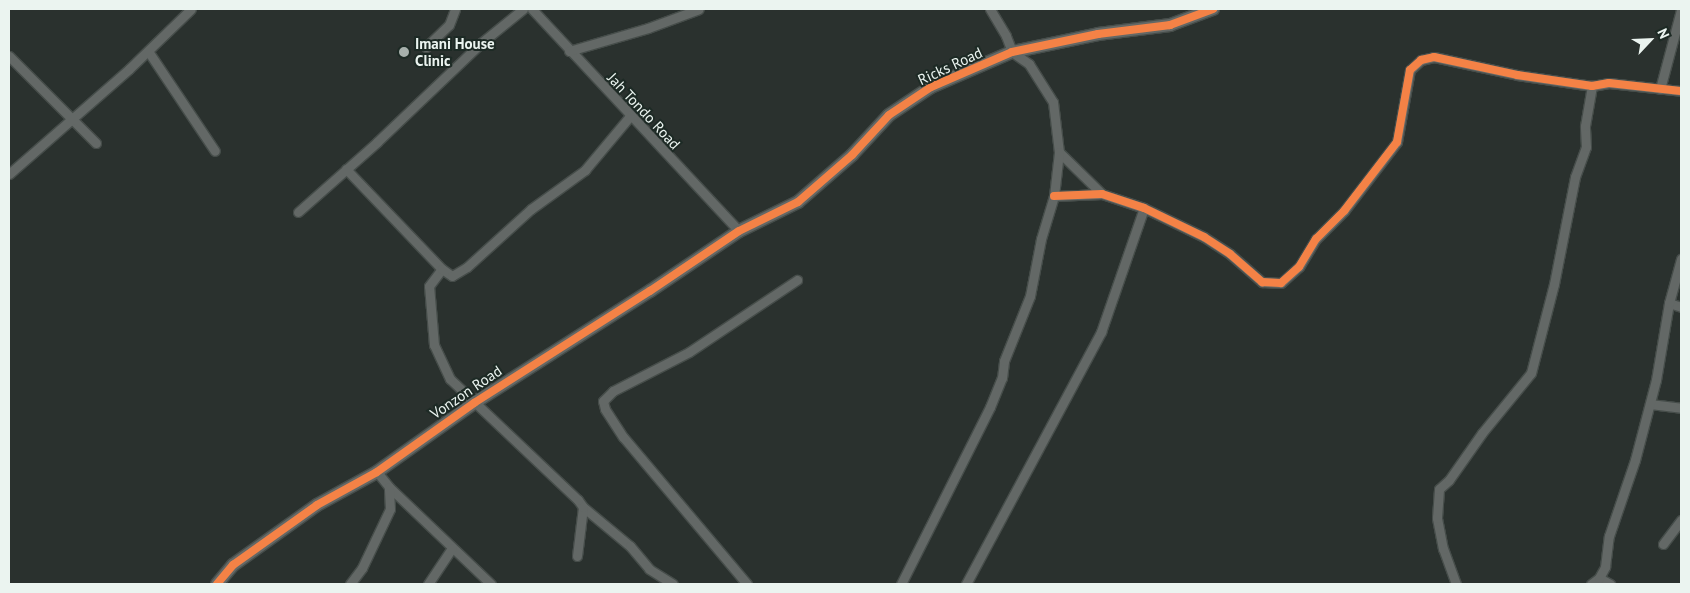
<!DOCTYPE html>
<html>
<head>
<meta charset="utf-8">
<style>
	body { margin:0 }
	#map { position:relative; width:1690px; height:593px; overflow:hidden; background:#2a312e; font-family:"PT Sans",sans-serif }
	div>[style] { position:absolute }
	.roads { filter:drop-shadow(1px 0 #464d4a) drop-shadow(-1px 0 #464d4a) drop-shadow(0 1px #464d4a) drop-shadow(0 -1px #464d4a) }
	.street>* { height:9px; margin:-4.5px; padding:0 4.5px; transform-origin:4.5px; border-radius:4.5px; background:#636866 }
	.secondary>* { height:12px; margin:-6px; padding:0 6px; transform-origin:6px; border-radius:6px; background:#636866 }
	.cycleway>* { height:8px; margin:-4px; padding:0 4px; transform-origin:4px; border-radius:4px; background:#f48246 }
	.dots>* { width:14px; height:14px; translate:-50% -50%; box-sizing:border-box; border:2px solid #1d2a25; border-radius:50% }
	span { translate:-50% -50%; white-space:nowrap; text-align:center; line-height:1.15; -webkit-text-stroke:4px #1d2a25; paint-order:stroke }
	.poi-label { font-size:15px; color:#ebf4f0; font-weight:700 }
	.left { translate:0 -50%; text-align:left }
	.street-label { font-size:15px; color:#ebf4f0 }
	.frame { position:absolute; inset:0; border:10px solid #ebf4f0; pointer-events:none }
	.north { position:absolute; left:1625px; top:15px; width:50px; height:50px; -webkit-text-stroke:4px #1d2a25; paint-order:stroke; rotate:65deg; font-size:14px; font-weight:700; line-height:20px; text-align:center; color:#ebf4f0 }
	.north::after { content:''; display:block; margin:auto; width:18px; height:22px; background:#ebf4f0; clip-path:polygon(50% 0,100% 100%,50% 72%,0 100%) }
</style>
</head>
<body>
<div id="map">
	<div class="roads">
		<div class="street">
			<i style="left:532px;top:9px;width:304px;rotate:47deg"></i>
			<i style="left:990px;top:9px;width:31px;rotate:59deg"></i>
			<i style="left:1006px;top:36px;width:17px;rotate:69deg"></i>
			<i style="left:1012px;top:52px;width:21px;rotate:35deg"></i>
			<i style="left:1029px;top:64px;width:45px;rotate:57.7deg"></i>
			<i style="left:1053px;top:102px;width:50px;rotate:83.2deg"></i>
			<i style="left:1059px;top:152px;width:60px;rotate:44.3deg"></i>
			<i style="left:426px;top:47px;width:32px;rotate:-44deg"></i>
			<i style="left:449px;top:25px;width:17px;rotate:-69deg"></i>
			<i style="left:148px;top:51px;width:120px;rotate:56.2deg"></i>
			<i style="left:569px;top:51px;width:82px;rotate:-16.2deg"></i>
			<i style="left:648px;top:28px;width:54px;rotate:-20.4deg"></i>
			<i style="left:9px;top:56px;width:123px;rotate:45deg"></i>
			<i style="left:1660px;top:89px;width:82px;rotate:-75.1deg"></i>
			<i style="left:346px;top:169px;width:139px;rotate:46.2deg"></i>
			<i style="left:9px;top:174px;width:159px;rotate:-41.2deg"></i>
			<i style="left:129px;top:69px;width:86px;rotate:-44.1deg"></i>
			<i style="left:1054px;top:196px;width:48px;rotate:-2.4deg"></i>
			<i style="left:1102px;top:194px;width:44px;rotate:18.4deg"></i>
			<i style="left:1144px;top:208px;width:67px;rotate:25.8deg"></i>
			<i style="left:1204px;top:237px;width:31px;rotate:33deg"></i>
			<i style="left:1230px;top:254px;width:43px;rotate:41.2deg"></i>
			<i style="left:1262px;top:282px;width:19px;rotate:3deg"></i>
			<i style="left:1281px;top:283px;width:24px;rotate:-42deg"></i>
			<i style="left:1299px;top:267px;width:33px;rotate:-59deg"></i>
			<i style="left:1316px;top:239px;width:40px;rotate:-45deg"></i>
			<i style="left:1344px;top:211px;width:87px;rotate:-52.5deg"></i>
			<i style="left:1397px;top:142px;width:73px;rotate:-79.8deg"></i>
			<i style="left:1410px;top:70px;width:15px;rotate:-42deg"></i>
			<i style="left:1421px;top:60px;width:13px;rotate:-13deg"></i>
			<i style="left:1434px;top:57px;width:85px;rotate:12.2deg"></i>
			<i style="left:1517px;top:75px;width:76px;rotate:8.3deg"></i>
			<i style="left:1592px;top:86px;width:17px;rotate:-10deg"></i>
			<i style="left:1609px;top:83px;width:72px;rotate:6.3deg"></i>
			<i style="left:298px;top:212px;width:106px;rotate:-41.5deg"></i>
			<i style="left:377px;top:142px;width:144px;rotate:-43.6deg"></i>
			<i style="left:481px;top:43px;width:54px;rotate:-39deg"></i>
			<i style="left:1669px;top:303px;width:13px;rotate:18deg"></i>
			<i style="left:1650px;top:404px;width:31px;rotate:7deg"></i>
			<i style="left:377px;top:472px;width:19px;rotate:51deg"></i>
			<i style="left:389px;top:487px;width:141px;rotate:43.6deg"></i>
			<i style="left:583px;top:507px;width:61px;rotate:39.7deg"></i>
			<i style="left:630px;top:546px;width:30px;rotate:50deg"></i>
			<i style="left:649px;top:569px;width:28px;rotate:32deg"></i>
			<i style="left:1663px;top:544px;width:30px;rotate:-53deg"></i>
			<i style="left:577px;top:556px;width:49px;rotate:-83deg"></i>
			<i style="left:583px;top:507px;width:9px;rotate:-126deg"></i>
			<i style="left:578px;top:500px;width:176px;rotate:-136.6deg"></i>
			<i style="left:450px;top:379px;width:38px;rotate:-115deg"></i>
			<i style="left:434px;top:345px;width:59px;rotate:-94.8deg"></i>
			<i style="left:429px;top:286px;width:21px;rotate:-53deg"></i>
			<i style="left:442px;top:269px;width:12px;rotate:35deg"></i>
			<i style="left:452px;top:276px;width:17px;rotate:-31deg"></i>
			<i style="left:467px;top:267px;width:86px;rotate:-42.2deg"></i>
			<i style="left:531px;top:209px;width:67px;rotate:-35.8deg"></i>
			<i style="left:585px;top:170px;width:70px;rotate:-50.2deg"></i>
			<i style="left:1599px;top:578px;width:13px;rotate:29deg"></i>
			<i style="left:350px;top:584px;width:20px;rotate:-53deg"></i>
			<i style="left:362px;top:568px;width:65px;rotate:-64.6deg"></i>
			<i style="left:390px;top:509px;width:22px;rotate:-93deg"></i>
			<i style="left:428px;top:584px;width:43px;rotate:-56.3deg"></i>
			<i style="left:747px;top:584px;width:192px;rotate:-130.1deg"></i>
			<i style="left:623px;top:437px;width:33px;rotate:-123deg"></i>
			<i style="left:605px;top:409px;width:8px;rotate:-104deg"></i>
			<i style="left:603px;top:401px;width:14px;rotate:-45deg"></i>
			<i style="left:613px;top:391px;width:85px;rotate:-27.2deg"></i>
			<i style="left:689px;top:352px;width:130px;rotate:-33.7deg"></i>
			<i style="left:901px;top:584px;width:198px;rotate:-63.3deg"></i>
			<i style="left:990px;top:407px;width:31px;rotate:-68deg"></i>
			<i style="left:1002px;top:378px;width:17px;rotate:-83deg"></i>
			<i style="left:1004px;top:361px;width:70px;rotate:-68.2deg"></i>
			<i style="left:1030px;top:296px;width:58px;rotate:-79.1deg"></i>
			<i style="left:1041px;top:239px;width:45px;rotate:-73.2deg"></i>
			<i style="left:1054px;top:196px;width:44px;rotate:-83.5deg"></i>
			<i style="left:966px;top:584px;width:286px;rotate:-61.8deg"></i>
			<i style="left:1101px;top:332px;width:131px;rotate:-70.9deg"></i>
			<i style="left:1456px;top:584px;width:37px;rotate:-110deg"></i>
			<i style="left:1443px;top:549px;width:32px;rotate:-101deg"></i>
			<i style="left:1437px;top:518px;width:29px;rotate:-86deg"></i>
			<i style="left:1439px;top:489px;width:13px;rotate:-42deg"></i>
			<i style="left:1449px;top:480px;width:57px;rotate:-54.9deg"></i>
			<i style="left:1482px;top:433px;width:77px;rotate:-50.8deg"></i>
			<i style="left:1531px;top:373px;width:92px;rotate:-75.5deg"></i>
			<i style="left:1554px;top:284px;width:109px;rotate:-78.9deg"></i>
			<i style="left:1575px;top:177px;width:32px;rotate:-70deg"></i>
			<i style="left:1586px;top:147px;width:21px;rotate:-93deg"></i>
			<i style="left:1585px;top:126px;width:41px;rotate:-80.1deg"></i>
			<i style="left:1591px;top:584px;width:10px;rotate:-37deg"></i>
			<i style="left:1599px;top:578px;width:13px;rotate:-61deg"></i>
			<i style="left:1605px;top:567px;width:31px;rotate:-83deg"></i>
			<i style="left:1609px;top:536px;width:80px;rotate:-71.1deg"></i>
			<i style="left:1635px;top:460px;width:83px;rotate:-75.3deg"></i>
			<i style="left:1656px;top:380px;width:78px;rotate:-80.4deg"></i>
			<i style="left:1669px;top:303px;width:46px;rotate:-74.7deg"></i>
		</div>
		<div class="secondary">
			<i style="left:217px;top:584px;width:25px;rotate:-50deg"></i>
			<i style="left:233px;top:565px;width:103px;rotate:-35.5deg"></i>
			<i style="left:317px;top:505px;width:68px;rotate:-28.8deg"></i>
			<i style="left:377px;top:472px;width:119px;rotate:-35.4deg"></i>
			<i style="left:474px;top:403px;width:209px;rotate:-32.5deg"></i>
			<i style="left:650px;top:291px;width:107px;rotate:-34deg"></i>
			<i style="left:739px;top:231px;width:66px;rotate:-26.2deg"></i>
			<i style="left:798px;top:202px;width:72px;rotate:-41deg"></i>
			<i style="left:852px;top:155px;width:54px;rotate:-47.2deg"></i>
			<i style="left:889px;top:115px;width:50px;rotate:-33.7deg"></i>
			<i style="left:931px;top:87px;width:88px;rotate:-23.4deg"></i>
			<i style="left:1012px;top:52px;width:88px;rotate:-11.8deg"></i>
			<i style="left:1098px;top:34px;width:73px;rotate:-7.1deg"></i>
			<i style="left:1170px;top:25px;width:46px;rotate:-20.4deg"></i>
		</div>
	</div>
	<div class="cycleway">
		<i style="left:1054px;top:196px;width:48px;rotate:-2.4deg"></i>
		<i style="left:1102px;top:194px;width:44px;rotate:18.4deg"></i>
		<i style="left:1144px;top:208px;width:67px;rotate:25.8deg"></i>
		<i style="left:1204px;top:237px;width:31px;rotate:33deg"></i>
		<i style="left:1230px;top:254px;width:43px;rotate:41.2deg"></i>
		<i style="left:1262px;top:282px;width:19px;rotate:3deg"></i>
		<i style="left:1281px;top:283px;width:24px;rotate:-42deg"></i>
		<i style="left:1299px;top:267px;width:33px;rotate:-59deg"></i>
		<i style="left:1316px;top:239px;width:40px;rotate:-45deg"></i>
		<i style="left:1344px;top:211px;width:87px;rotate:-52.5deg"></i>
		<i style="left:1397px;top:142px;width:73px;rotate:-79.8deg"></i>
		<i style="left:1410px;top:70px;width:15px;rotate:-42deg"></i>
		<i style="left:1421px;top:60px;width:13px;rotate:-13deg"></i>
		<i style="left:1434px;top:57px;width:85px;rotate:12.2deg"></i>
		<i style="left:1517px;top:75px;width:76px;rotate:8.3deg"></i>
		<i style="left:1592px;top:86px;width:17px;rotate:-10deg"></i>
		<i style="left:1609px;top:83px;width:72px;rotate:6.3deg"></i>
		<i style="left:217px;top:584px;width:25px;rotate:-50deg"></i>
		<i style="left:233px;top:565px;width:103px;rotate:-35.5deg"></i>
		<i style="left:317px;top:505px;width:68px;rotate:-28.8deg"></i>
		<i style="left:377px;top:472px;width:119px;rotate:-35.4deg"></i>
		<i style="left:474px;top:403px;width:209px;rotate:-32.5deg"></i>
		<i style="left:650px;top:291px;width:107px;rotate:-34deg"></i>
		<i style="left:739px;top:231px;width:66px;rotate:-26.2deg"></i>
		<i style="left:798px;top:202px;width:72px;rotate:-41deg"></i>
		<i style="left:852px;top:155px;width:54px;rotate:-47.2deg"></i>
		<i style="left:889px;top:115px;width:50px;rotate:-33.7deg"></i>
		<i style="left:931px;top:87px;width:88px;rotate:-23.4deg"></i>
		<i style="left:1012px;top:52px;width:88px;rotate:-11.8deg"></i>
		<i style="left:1098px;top:34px;width:73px;rotate:-7.1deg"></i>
		<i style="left:1170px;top:25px;width:46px;rotate:-20.4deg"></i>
	</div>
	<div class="dots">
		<i style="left:404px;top:52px;background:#a7b0ac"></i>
	</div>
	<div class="poi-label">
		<span class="left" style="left:415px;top:52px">Imani House<br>Clinic</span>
	</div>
	<div class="street-label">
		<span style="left:950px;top:66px;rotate:-25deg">Ricks Road</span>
		<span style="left:644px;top:111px;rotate:47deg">Jah Tondo Road</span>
		<span style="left:466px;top:392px;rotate:-34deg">Vonzon Road</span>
	</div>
	<div class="frame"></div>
	<div class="north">N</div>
</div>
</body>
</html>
